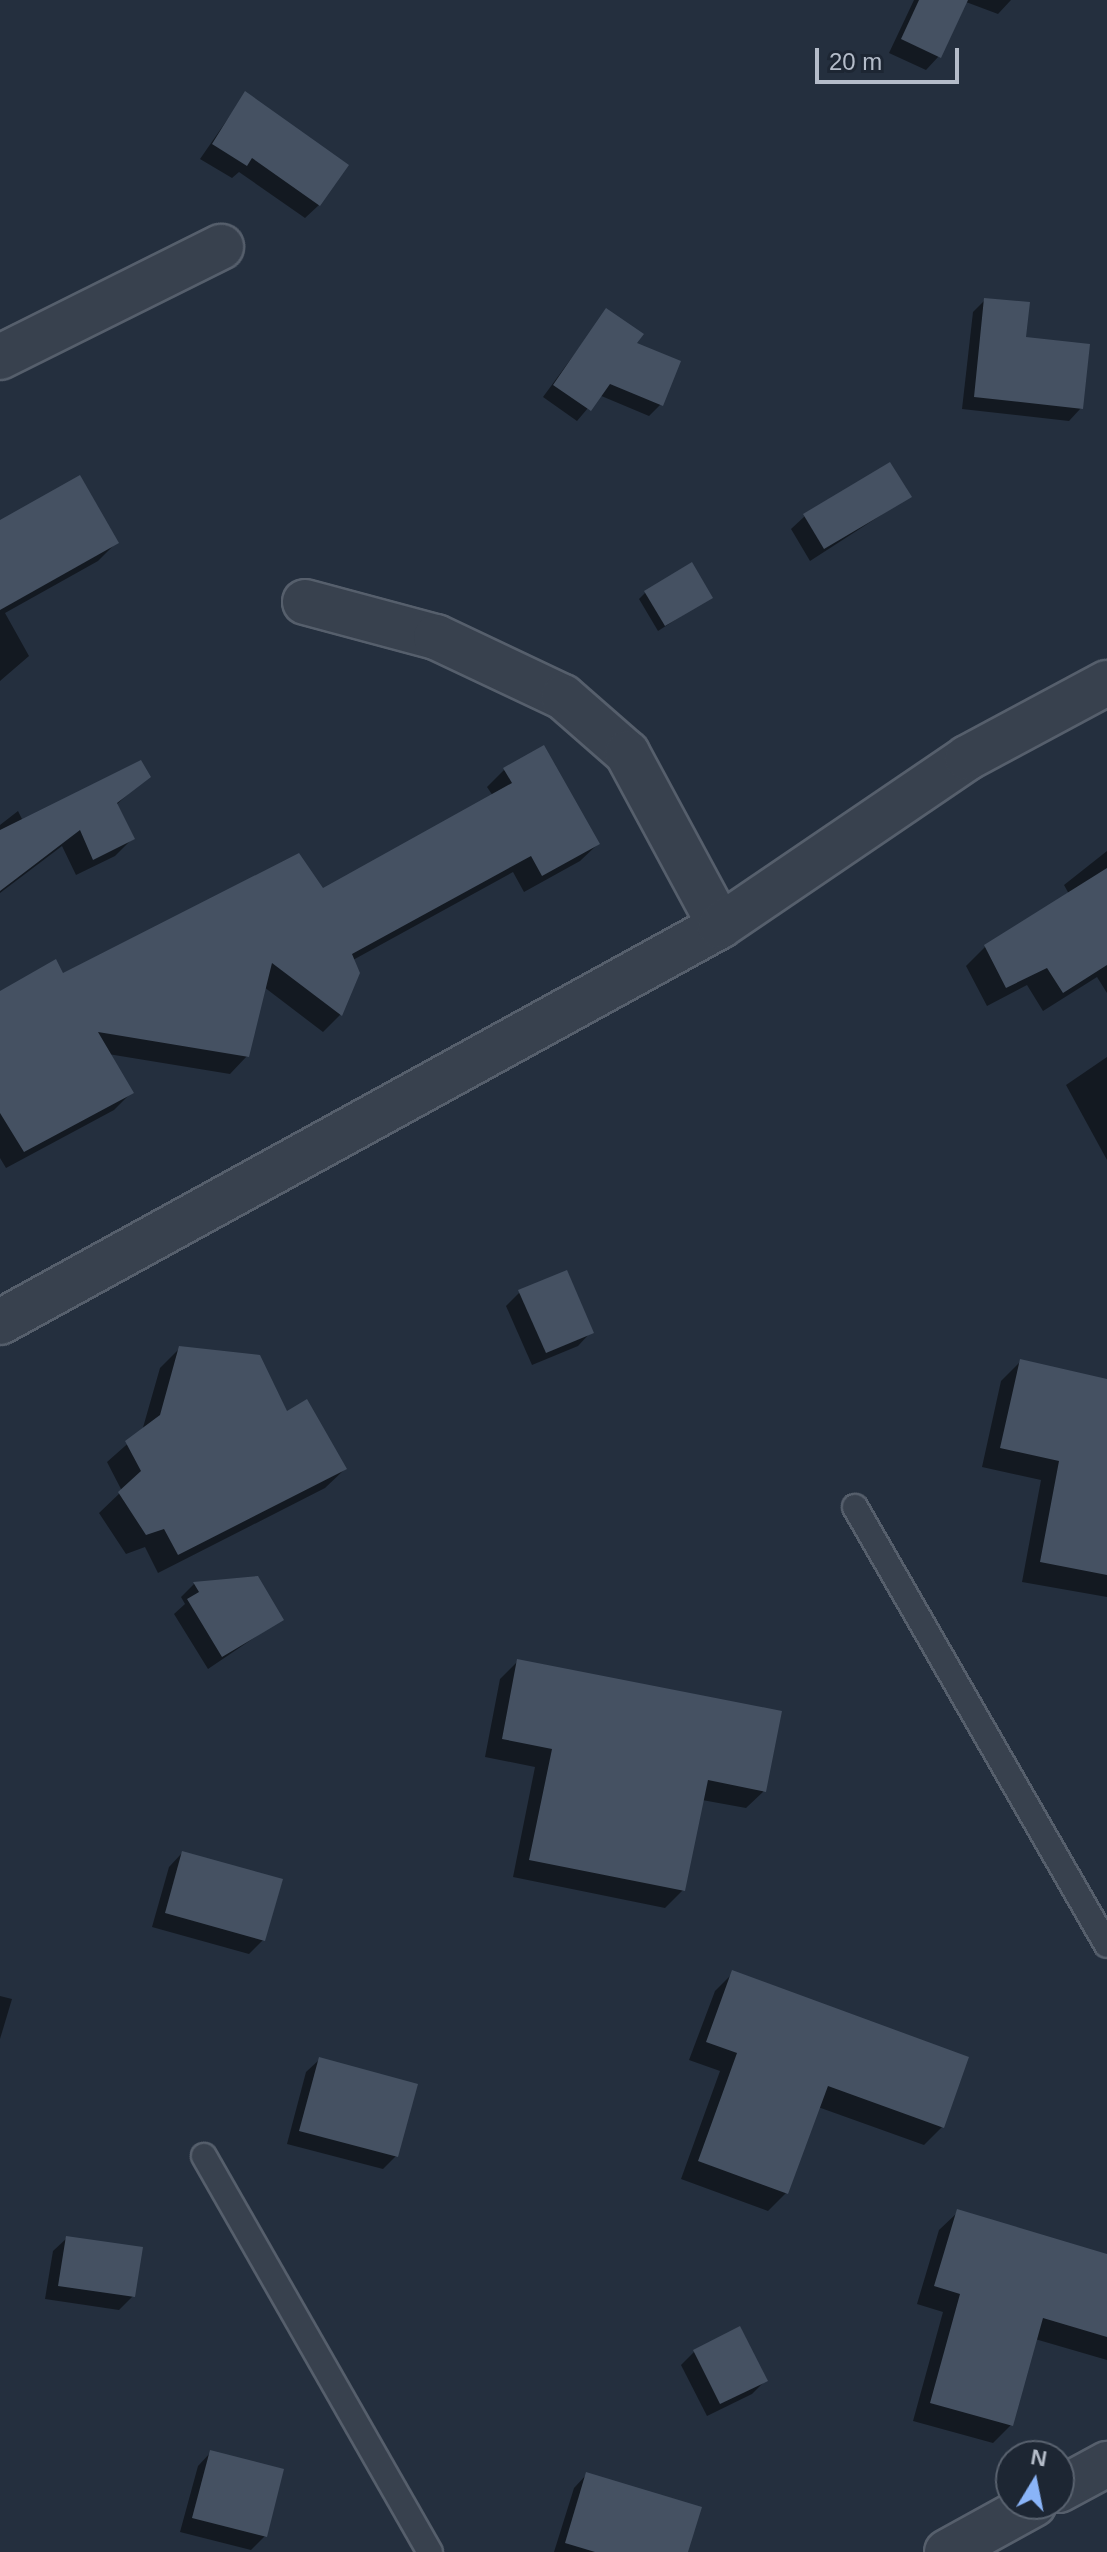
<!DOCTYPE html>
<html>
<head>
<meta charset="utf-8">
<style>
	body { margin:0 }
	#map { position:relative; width:1107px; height:2552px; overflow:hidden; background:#242f3e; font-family:Arial,sans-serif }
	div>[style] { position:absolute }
	.shadow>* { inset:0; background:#0007 }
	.building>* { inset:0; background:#455162 }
	.roads { filter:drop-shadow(2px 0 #565f6c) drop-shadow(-2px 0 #565f6c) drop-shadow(0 2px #565f6c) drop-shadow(0 -2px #565f6c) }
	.lane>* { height:24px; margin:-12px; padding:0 12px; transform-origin:12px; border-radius:12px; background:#38414e }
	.street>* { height:44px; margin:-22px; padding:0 22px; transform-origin:22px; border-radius:22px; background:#38414e }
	span { translate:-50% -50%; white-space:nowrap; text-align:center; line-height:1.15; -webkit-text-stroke:8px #1d2633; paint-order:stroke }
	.north { position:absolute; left:995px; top:2440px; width:80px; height:80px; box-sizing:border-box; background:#1d2633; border:2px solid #59626f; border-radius:50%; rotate:10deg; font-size:22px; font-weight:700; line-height:32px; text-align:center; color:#b4bcc9 }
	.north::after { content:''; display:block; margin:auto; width:28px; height:36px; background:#8ab4f8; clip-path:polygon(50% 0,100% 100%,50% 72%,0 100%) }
	.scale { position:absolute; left:815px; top:48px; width:144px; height:36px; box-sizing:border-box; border:4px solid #b4bcc9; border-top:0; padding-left:10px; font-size:24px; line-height:28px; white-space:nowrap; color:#b4bcc9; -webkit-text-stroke:6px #1d2633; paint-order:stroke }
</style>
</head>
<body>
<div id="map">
	<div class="shadow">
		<i style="clip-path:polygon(914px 0,1011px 0,998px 14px,966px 2px,939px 56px,926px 70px,889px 53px)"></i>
		<i style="clip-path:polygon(245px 94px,319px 205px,305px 218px,239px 172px,232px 178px,200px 159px)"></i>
		<i style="clip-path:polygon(985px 300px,1081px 408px,1069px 421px,962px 409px,973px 312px)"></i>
		<i style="clip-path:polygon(606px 311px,634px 344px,661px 404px,649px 416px,599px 395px,577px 421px,543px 397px)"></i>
		<i style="clip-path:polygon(909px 497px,810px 561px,791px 529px,805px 516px)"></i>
		<i style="clip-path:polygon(0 522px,116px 543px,98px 561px,5px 613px,29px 656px,0 681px)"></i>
		<i style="clip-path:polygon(645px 593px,711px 597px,658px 631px,639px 599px)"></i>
		<i style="clip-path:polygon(504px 770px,598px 844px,580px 861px,524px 892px,513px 872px,353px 960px,358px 973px,340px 1015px,323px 1032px,264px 987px,247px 1056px,230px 1074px,108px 1054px,131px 1093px,114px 1110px,6px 1168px,0 1158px,0 994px,323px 890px,493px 796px,487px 787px)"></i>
		<i style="clip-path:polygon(148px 776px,116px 805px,132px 839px,115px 856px,76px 875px,62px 846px,0 893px,0 825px,18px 811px,23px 821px)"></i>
		<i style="clip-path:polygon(1107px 851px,1107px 993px,1097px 977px,1043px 1011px,1027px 985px,987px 1006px,966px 966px,985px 947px,1069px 894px,1064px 885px)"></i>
		<i style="clip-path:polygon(1107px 1057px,1107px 1160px,1066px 1085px)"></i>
		<i style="clip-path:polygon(520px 1292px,591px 1332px,578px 1346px,532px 1365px,506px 1306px)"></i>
		<i style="clip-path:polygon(180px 1348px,286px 1414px,345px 1469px,325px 1488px,158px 1573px,145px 1547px,126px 1554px,99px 1513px,122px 1491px,107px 1462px,142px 1431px,160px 1368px)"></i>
		<i style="clip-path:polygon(1020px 1362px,1107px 1381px,1107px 1597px,1022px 1582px,1041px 1480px,982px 1467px,1001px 1381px)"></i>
		<i style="clip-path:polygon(257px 1578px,282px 1619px,208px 1669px,174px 1614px,185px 1604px,181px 1597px,194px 1584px)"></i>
		<i style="clip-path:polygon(518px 1661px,764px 1791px,746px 1808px,702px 1800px,683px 1890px,665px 1908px,513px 1877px,535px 1767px,485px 1757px,500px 1679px)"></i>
		<i style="clip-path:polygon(182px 1853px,263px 1940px,249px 1954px,152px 1927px,169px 1867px)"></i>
		<i style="clip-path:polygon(733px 1973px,942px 2127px,924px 2145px,818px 2107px,786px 2193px,768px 2211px,681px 2179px,720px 2071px,689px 2060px,715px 1991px)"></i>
		<i style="clip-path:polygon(0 1996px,12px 1999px,0 2039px)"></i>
		<i style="clip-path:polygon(320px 2059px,396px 2156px,383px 2169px,287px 2144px,306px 2072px)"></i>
		<i style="clip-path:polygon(958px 2212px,1107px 2256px,1107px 2360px,1035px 2339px,1011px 2425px,993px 2443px,913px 2421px,943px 2312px,917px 2304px,939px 2230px)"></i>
		<i style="clip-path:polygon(67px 2238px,133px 2296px,119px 2310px,45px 2299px,53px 2251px)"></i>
		<i style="clip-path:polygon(694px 2352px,765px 2381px,752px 2394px,707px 2416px,681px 2365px)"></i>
		<i style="clip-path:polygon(211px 2452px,265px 2536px,251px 2550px,180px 2532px,198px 2466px)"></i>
		<i style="clip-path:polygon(587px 2474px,685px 2552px,554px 2552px,574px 2488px)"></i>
	</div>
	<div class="building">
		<i style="clip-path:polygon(919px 0,968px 0,941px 58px,901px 39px)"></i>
		<i style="clip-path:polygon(245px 91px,349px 165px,320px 206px,252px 158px,247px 166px,212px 144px)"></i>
		<i style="clip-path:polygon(984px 298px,1030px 302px,1026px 337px,1090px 344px,1083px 409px,974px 397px)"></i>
		<i style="clip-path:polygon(606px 308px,644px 334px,637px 343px,681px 361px,663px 406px,610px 384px,591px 411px,553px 385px)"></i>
		<i style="clip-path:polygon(890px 462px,912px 497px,824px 549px,803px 514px)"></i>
		<i style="clip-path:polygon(80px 475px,119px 543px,0 610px,0 520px)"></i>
		<i style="clip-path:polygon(692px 562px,713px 598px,665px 626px,644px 591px)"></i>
		<i style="clip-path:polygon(544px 745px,600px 844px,542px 876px,531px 856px,352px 954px,360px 973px,342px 1016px,272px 963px,249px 1057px,98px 1032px,134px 1093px,24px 1152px,0 1113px,0 991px,56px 959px,63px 973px,299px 853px,323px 888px,512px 783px,503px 768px)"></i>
		<i style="clip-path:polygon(141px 760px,151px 777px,117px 803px,135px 839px,93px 860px,80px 830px,0 891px,0 830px)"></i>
		<i style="clip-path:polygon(1107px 868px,1107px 965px,1063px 993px,1047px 968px,1006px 988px,984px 945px)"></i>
		<i style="clip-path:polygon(567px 1270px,594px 1333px,546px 1353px,518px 1290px)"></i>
		<i style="clip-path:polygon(179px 1346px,260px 1355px,287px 1411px,307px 1399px,347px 1469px,178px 1555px,164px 1529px,146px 1535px,118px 1492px,141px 1471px,125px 1441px,160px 1415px)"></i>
		<i style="clip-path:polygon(1020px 1359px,1107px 1379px,1107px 1575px,1040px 1562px,1059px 1461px,1000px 1448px)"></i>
		<i style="clip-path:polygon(258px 1576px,284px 1620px,222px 1657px,187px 1599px,199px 1592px,193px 1582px)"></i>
		<i style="clip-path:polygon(517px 1659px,782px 1711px,766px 1792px,708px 1780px,685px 1891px,529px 1860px,552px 1749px,502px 1739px)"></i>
		<i style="clip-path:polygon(182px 1851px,283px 1879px,265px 1941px,165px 1913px)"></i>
		<i style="clip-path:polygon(732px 1970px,969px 2057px,944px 2128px,828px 2086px,788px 2194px,698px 2161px,737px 2053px,706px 2042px)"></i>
		<i style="clip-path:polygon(319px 2057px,418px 2084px,398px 2157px,299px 2131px)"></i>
		<i style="clip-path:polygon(957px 2209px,1107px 2254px,1107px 2337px,1043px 2318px,1013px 2426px,930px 2403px,960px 2294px,934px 2286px)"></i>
		<i style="clip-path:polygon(66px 2236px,143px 2247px,135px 2297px,58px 2286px)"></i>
		<i style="clip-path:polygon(740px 2326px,768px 2381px,720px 2404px,693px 2350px)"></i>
		<i style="clip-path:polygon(210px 2450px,284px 2469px,267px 2537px,192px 2518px)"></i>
		<i style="clip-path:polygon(586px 2472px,702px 2507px,688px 2552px,595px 2552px,565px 2543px)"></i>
	</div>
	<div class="roads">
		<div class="lane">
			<i style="left:855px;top:1507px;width:505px;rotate:60.09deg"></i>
			<i style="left:204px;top:2156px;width:456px;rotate:60.3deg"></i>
		</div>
		<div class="street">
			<i style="left:0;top:357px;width:247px;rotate:-26.5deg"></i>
			<i style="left:305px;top:602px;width:136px;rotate:15deg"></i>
			<i style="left:436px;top:637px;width:140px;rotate:25.3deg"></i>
			<i style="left:563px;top:697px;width:85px;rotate:41.2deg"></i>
			<i style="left:627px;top:753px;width:196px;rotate:61.7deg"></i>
			<i style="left:0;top:1322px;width:822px;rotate:-28.81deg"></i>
			<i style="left:720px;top:926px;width:299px;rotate:-34.2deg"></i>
			<i style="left:967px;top:758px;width:159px;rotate:-28.2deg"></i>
			<i style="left:1059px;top:2490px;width:55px;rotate:-28.4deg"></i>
			<i style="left:947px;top:2552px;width:99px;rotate:-28.9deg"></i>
		</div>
	</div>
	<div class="north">N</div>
	<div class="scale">20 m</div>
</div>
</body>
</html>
